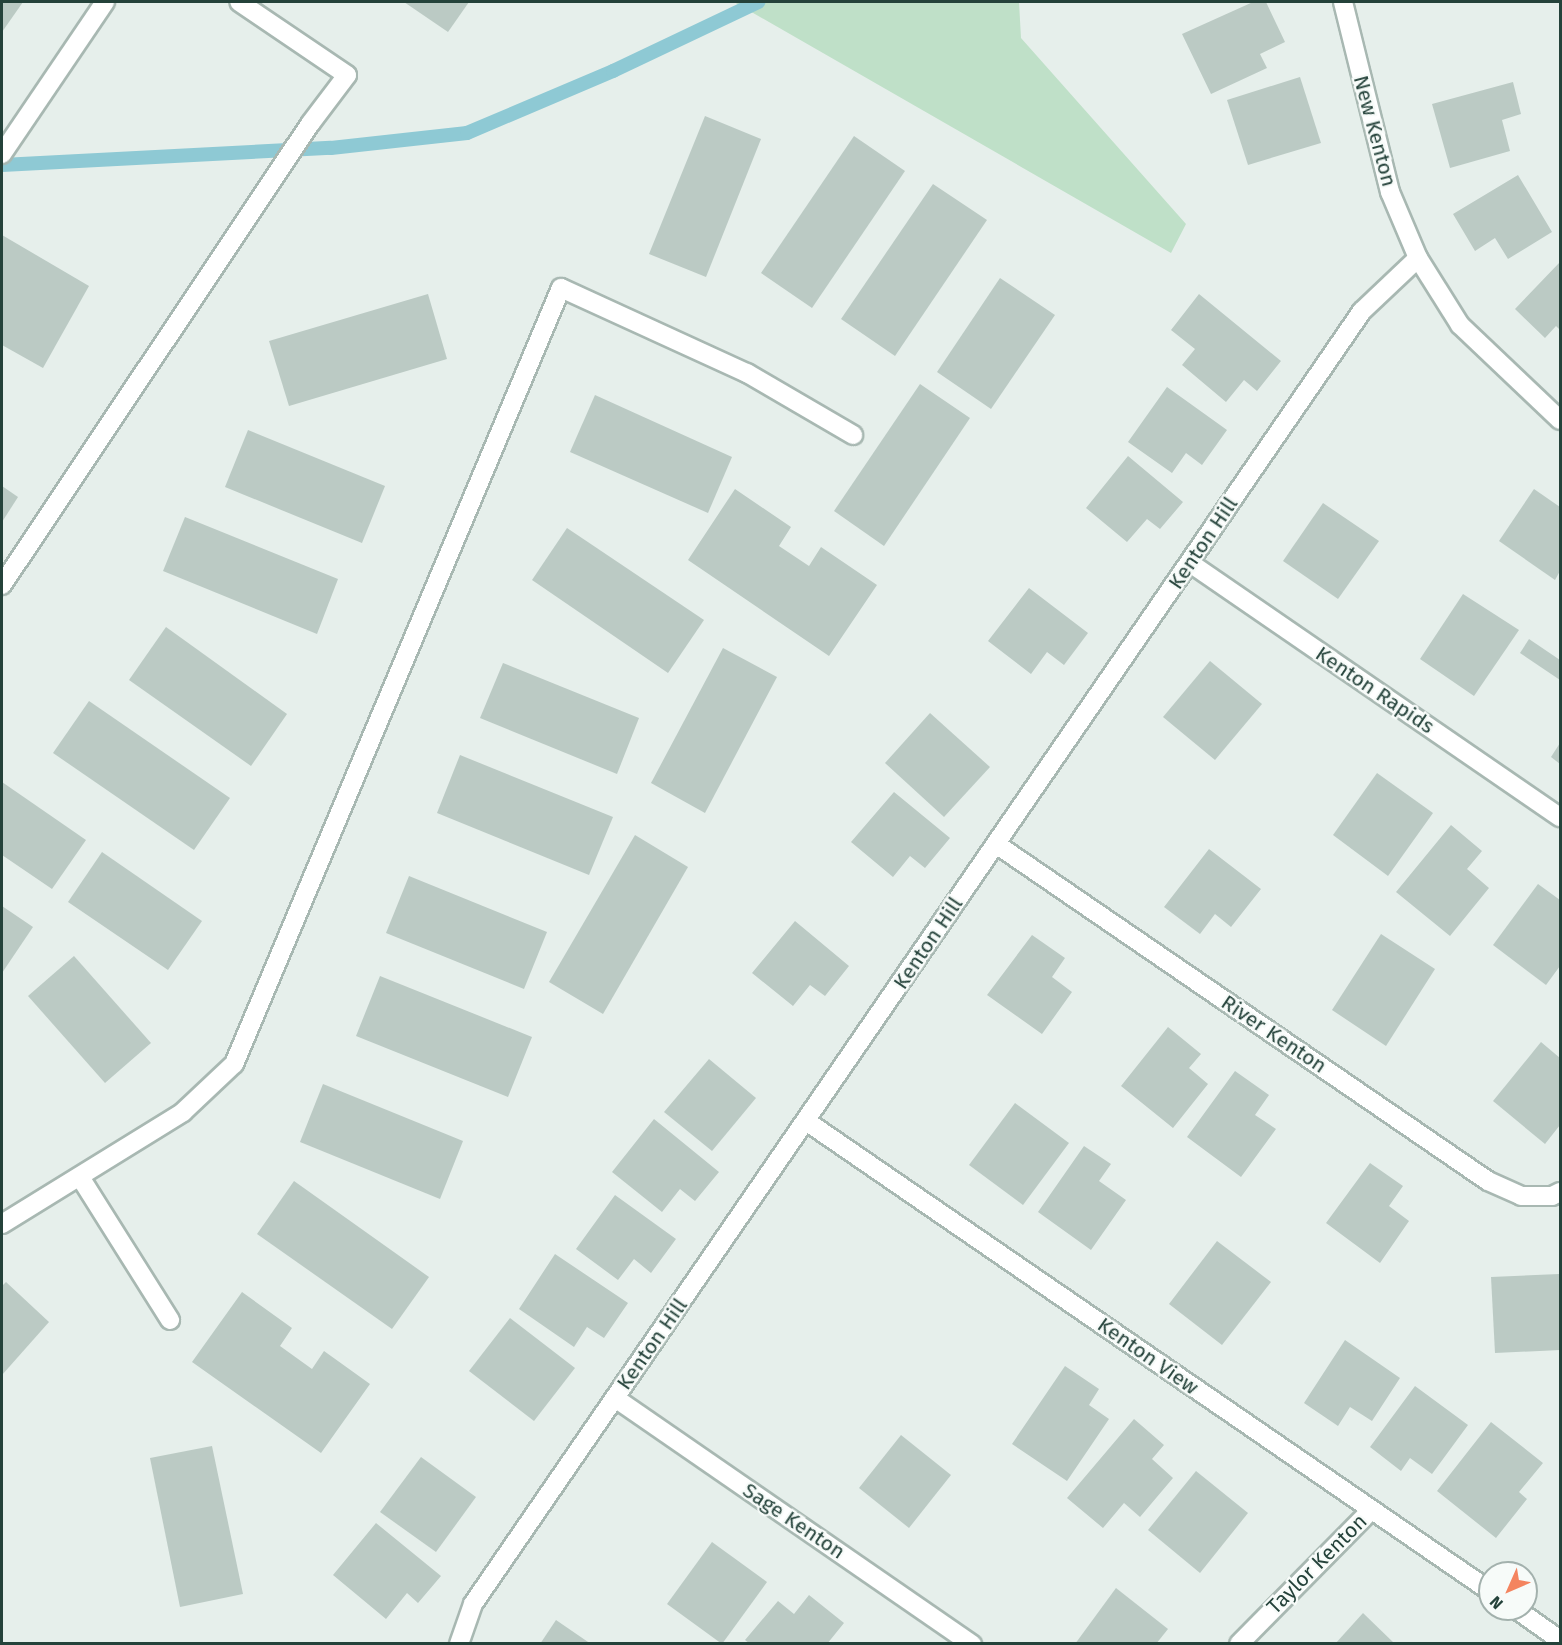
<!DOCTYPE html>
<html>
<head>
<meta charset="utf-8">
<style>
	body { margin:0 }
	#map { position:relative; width:1562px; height:1645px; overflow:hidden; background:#e6efeb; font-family:"Fira Sans",sans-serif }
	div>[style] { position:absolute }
	.green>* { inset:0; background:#bfe0c8 }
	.stream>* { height:14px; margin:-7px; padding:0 7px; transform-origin:7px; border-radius:7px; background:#8ec9d4 }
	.building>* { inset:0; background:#bbcac4 }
	.roads { filter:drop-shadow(2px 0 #a8b8b2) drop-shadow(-2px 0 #a8b8b2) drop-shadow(0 2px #a8b8b2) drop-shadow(0 -2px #a8b8b2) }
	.service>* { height:18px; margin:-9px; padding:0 9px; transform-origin:9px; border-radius:9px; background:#fff }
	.minor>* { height:18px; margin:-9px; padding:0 9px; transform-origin:9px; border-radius:9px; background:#fff }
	span { translate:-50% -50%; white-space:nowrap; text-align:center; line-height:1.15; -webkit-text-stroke:4.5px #f7fbf9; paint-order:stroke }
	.street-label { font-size:21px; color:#24423a }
	.frame { position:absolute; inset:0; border:3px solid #24423a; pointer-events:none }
	.north { position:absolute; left:1478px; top:1561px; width:60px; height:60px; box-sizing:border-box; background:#f7fbf9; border:2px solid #a3b1ad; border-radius:50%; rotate:225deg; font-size:16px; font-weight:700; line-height:24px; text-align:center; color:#24423a }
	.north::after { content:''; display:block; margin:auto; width:21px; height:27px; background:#f4845f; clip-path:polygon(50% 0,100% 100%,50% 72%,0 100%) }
</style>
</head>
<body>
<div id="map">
	<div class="green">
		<i style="clip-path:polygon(734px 2px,1019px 2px,1021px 38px,1186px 224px,1171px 253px)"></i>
	</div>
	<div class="stream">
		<i style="left:2px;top:165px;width:329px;rotate:-3deg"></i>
		<i style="left:331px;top:148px;width:137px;rotate:-6.3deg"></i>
		<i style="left:467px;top:133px;width:159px;rotate:-23deg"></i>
		<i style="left:613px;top:71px;width:161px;rotate:-25.4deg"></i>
	</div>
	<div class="building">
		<i style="clip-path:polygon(2px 2px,23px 2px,2px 32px)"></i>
		<i style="clip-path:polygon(404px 2px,469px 2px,448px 32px)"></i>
		<i style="clip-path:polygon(1253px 2px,1266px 2px,1285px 42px,1260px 54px,1267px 68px,1211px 94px,1182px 34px)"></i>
		<i style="clip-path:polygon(1300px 77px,1321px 143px,1248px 165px,1227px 100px)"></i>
		<i style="clip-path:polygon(1513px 82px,1521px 114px,1502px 120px,1510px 151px,1450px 168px,1432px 104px)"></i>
		<i style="clip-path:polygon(705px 116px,761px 139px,706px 277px,649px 254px)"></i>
		<i style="clip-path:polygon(854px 136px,905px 171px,812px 308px,761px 273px)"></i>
		<i style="clip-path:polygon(1518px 175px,1552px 232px,1508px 259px,1495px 238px,1475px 251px,1453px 214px)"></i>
		<i style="clip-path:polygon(933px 184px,987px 220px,895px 356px,841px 319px)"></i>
		<i style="clip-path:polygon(2px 235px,89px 286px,43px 368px,2px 345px)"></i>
		<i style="clip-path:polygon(1560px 262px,1560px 330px,1556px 326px,1545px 338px,1515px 309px)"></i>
		<i style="clip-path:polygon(1000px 278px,1055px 315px,991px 409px,937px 372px)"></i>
		<i style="clip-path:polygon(428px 294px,447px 359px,289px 406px,269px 341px)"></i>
		<i style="clip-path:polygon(1199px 294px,1281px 361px,1257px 391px,1244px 380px,1226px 402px,1182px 365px,1195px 349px,1171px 330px)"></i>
		<i style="clip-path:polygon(920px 384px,970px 418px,884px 546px,834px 511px)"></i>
		<i style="clip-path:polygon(1167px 387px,1227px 430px,1202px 465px,1186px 453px,1172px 473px,1128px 442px)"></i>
		<i style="clip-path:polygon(595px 395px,732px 457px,708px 513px,570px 452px)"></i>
		<i style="clip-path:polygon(248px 430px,385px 486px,362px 543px,225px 487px)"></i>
		<i style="clip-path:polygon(1128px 456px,1183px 502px,1160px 529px,1147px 519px,1127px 542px,1086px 508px)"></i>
		<i style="clip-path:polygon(2px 486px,18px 497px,2px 522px)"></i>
		<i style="clip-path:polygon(735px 489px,791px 527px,779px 546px,809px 566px,821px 547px,877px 585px,829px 656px,688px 560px)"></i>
		<i style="clip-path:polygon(1534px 489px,1560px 507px,1560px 571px,1555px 580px,1499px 541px)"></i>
		<i style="clip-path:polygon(1323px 503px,1379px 541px,1338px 599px,1283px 561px)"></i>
		<i style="clip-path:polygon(185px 517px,338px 579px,317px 634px,163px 571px)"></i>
		<i style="clip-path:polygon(567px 528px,704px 620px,668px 673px,532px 580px)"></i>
		<i style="clip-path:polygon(1029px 588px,1088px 633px,1064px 665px,1047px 652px,1031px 674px,988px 641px)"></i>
		<i style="clip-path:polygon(1463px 594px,1519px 630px,1474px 696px,1420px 659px)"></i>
		<i style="clip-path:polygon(166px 627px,287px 714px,251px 766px,129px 680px)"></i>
		<i style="clip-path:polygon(1529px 639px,1560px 660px,1560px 680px,1520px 653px)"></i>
		<i style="clip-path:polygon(723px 648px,777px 677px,705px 813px,651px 783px)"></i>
		<i style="clip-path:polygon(1210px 661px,1262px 704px,1215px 760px,1163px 717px)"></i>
		<i style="clip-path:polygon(503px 663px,639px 718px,617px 774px,480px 718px)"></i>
		<i style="clip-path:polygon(89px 701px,230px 798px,194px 850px,53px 753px)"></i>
		<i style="clip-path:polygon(930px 713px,990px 767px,944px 817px,885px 763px)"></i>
		<i style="clip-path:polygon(1560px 743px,1560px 764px,1551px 757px)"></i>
		<i style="clip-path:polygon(460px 755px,613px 817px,589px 875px,437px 813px)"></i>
		<i style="clip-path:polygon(1377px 773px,1433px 813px,1388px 876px,1333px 835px)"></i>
		<i style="clip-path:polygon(2px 782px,86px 840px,52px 889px,2px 855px)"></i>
		<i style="clip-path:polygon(894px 792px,950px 838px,925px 868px,910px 856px,893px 877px,851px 842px)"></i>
		<i style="clip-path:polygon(1451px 825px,1482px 851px,1467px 869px,1489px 888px,1450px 936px,1396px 892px)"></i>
		<i style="clip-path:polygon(635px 835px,688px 867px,603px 1014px,549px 982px)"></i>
		<i style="clip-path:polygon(1209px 849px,1261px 889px,1231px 927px,1215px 914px,1200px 934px,1164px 907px)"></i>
		<i style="clip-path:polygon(102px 852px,202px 921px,168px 970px,68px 902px)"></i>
		<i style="clip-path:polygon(409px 876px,547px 932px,524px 989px,386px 933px)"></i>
		<i style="clip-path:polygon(1538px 884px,1560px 900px,1560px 966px,1546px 985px,1493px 945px)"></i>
		<i style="clip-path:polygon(2px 906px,33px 927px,2px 973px)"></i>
		<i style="clip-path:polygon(795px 921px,849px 966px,825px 996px,810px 985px,793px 1006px,752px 973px)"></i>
		<i style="clip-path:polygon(1381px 934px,1435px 969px,1386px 1046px,1332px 1010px)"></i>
		<i style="clip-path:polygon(1032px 935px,1065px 958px,1052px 977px,1072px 992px,1042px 1034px,987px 995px)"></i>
		<i style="clip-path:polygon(74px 956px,151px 1043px,105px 1083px,28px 996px)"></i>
		<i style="clip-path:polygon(380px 976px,532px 1037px,508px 1097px,356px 1036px)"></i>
		<i style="clip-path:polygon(1168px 1027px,1201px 1054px,1189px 1068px,1208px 1084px,1173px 1128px,1121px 1086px)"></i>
		<i style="clip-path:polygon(1541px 1042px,1560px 1058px,1560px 1125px,1545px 1144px,1493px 1101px)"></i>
		<i style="clip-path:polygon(709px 1059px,756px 1098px,712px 1151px,664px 1112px)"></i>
		<i style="clip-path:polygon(1235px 1071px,1269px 1095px,1255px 1115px,1276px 1129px,1241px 1177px,1187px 1137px)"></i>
		<i style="clip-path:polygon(323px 1084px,463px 1141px,440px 1199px,300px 1142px)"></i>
		<i style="clip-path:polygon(1015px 1103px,1069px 1143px,1023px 1205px,969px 1165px)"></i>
		<i style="clip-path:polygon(654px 1119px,719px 1172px,695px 1201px,680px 1189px,662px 1212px,612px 1172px)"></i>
		<i style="clip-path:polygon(1084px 1146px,1111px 1164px,1099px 1181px,1126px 1200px,1091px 1250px,1038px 1212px)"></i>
		<i style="clip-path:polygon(1370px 1163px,1403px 1186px,1389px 1206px,1409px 1221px,1380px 1263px,1326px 1223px)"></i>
		<i style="clip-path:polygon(294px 1181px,429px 1277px,392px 1329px,257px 1234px)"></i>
		<i style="clip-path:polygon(615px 1195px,676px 1239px,651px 1273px,634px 1259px,618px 1280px,576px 1249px)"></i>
		<i style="clip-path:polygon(1217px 1241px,1271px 1282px,1222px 1345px,1169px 1304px)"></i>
		<i style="clip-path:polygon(555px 1254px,628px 1303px,604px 1338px,587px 1327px,574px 1347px,519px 1309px)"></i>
		<i style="clip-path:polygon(1559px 1274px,1560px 1350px,1495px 1353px,1491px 1277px)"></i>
		<i style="clip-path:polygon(6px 1282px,49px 1322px,2px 1375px,2px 1286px)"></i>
		<i style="clip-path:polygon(242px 1292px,292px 1328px,280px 1346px,312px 1369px,324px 1351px,370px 1384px,321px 1453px,192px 1362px)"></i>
		<i style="clip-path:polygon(510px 1318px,575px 1368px,534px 1421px,469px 1371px)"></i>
		<i style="clip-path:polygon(1345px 1340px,1400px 1378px,1372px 1421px,1350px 1407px,1338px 1426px,1304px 1403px)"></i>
		<i style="clip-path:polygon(1065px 1366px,1099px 1389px,1089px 1405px,1109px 1419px,1067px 1481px,1012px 1444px)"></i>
		<i style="clip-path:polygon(1415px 1386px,1468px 1425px,1432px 1474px,1410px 1458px,1401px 1471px,1370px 1447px)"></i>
		<i style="clip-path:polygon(1134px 1419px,1164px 1445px,1152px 1459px,1173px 1478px,1140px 1517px,1124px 1503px,1103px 1528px,1067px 1498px)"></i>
		<i style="clip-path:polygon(1491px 1422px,1543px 1463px,1519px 1492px,1527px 1499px,1496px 1538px,1437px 1491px)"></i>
		<i style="clip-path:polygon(901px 1435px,951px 1475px,909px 1528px,859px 1488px)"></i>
		<i style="clip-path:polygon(212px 1446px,243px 1594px,180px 1607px,150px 1458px)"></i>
		<i style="clip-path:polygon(421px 1457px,476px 1497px,436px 1552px,380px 1512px)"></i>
		<i style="clip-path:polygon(1196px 1471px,1248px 1513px,1200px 1573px,1148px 1530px)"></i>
		<i style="clip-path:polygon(376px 1523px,441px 1576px,418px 1603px,407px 1593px,386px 1619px,333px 1575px)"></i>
		<i style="clip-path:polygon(712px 1542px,767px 1582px,722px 1644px,667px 1604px)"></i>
		<i style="clip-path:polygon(1116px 1588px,1168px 1629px,1156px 1644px,1075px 1644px)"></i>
		<i style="clip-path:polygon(809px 1595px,844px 1623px,827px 1644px,750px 1644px,745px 1640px,778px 1601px,794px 1614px)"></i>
		<i style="clip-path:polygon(1363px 1613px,1395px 1644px,1335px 1644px)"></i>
		<i style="clip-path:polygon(556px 1620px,591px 1644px,540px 1644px)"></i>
	</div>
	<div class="roads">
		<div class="service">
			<i style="left:2px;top:154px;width:184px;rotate:-55.9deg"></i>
			<i style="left:2px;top:585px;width:554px;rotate:-56.25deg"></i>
			<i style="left:310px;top:124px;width:61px;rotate:-52.9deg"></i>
			<i style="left:347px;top:75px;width:130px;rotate:-145.9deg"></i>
			<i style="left:80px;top:1177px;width:169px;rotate:57.8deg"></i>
			<i style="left:2px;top:1224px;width:213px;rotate:-31.7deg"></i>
			<i style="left:183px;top:1112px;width:70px;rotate:-43.3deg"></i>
			<i style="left:234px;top:1064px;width:842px;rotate:-67.15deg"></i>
			<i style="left:561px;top:288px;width:205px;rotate:24.6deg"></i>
			<i style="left:747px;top:373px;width:123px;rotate:30.3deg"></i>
		</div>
		<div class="minor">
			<i style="left:1343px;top:2px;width:196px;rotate:76.1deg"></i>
			<i style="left:1390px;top:192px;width:72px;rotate:67deg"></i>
			<i style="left:1418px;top:258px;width:79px;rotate:57.9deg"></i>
			<i style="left:1460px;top:325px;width:138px;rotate:43.5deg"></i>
			<i style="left:1190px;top:563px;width:449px;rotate:34.5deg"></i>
			<i style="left:996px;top:844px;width:596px;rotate:34.41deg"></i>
			<i style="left:1488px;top:1181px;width:36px;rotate:24deg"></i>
			<i style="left:1521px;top:1196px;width:31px"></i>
			<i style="left:1552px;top:1196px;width:9px;rotate:-27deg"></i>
			<i style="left:806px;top:1121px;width:830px;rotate:34.49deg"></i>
			<i style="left:615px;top:1398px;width:434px;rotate:34.6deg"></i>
			<i style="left:1516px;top:1609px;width:54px;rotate:35.2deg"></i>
			<i style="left:459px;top:1644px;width:42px;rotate:-70.7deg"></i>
			<i style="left:473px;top:1604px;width:1569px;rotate:-55.49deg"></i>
			<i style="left:1362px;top:311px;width:77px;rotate:-43.4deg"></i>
			<i style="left:1239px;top:1644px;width:188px;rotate:-45.4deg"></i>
		</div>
	</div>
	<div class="street-label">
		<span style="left:1375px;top:131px;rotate:75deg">New Kenton</span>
		<span style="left:1203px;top:543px;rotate:-56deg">Kenton Hill</span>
		<span style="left:1375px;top:690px;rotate:34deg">Kenton Rapids</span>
		<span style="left:928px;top:943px;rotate:-56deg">Kenton Hill</span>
		<span style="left:1274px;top:1034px;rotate:34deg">River Kenton</span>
		<span style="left:652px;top:1344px;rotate:-55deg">Kenton Hill</span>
		<span style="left:1148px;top:1356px;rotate:35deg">Kenton View</span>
		<span style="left:794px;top:1521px;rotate:34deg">Sage Kenton</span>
		<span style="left:1317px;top:1564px;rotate:-45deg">Taylor Kenton</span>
	</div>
	<div class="frame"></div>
	<div class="north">N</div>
</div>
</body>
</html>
